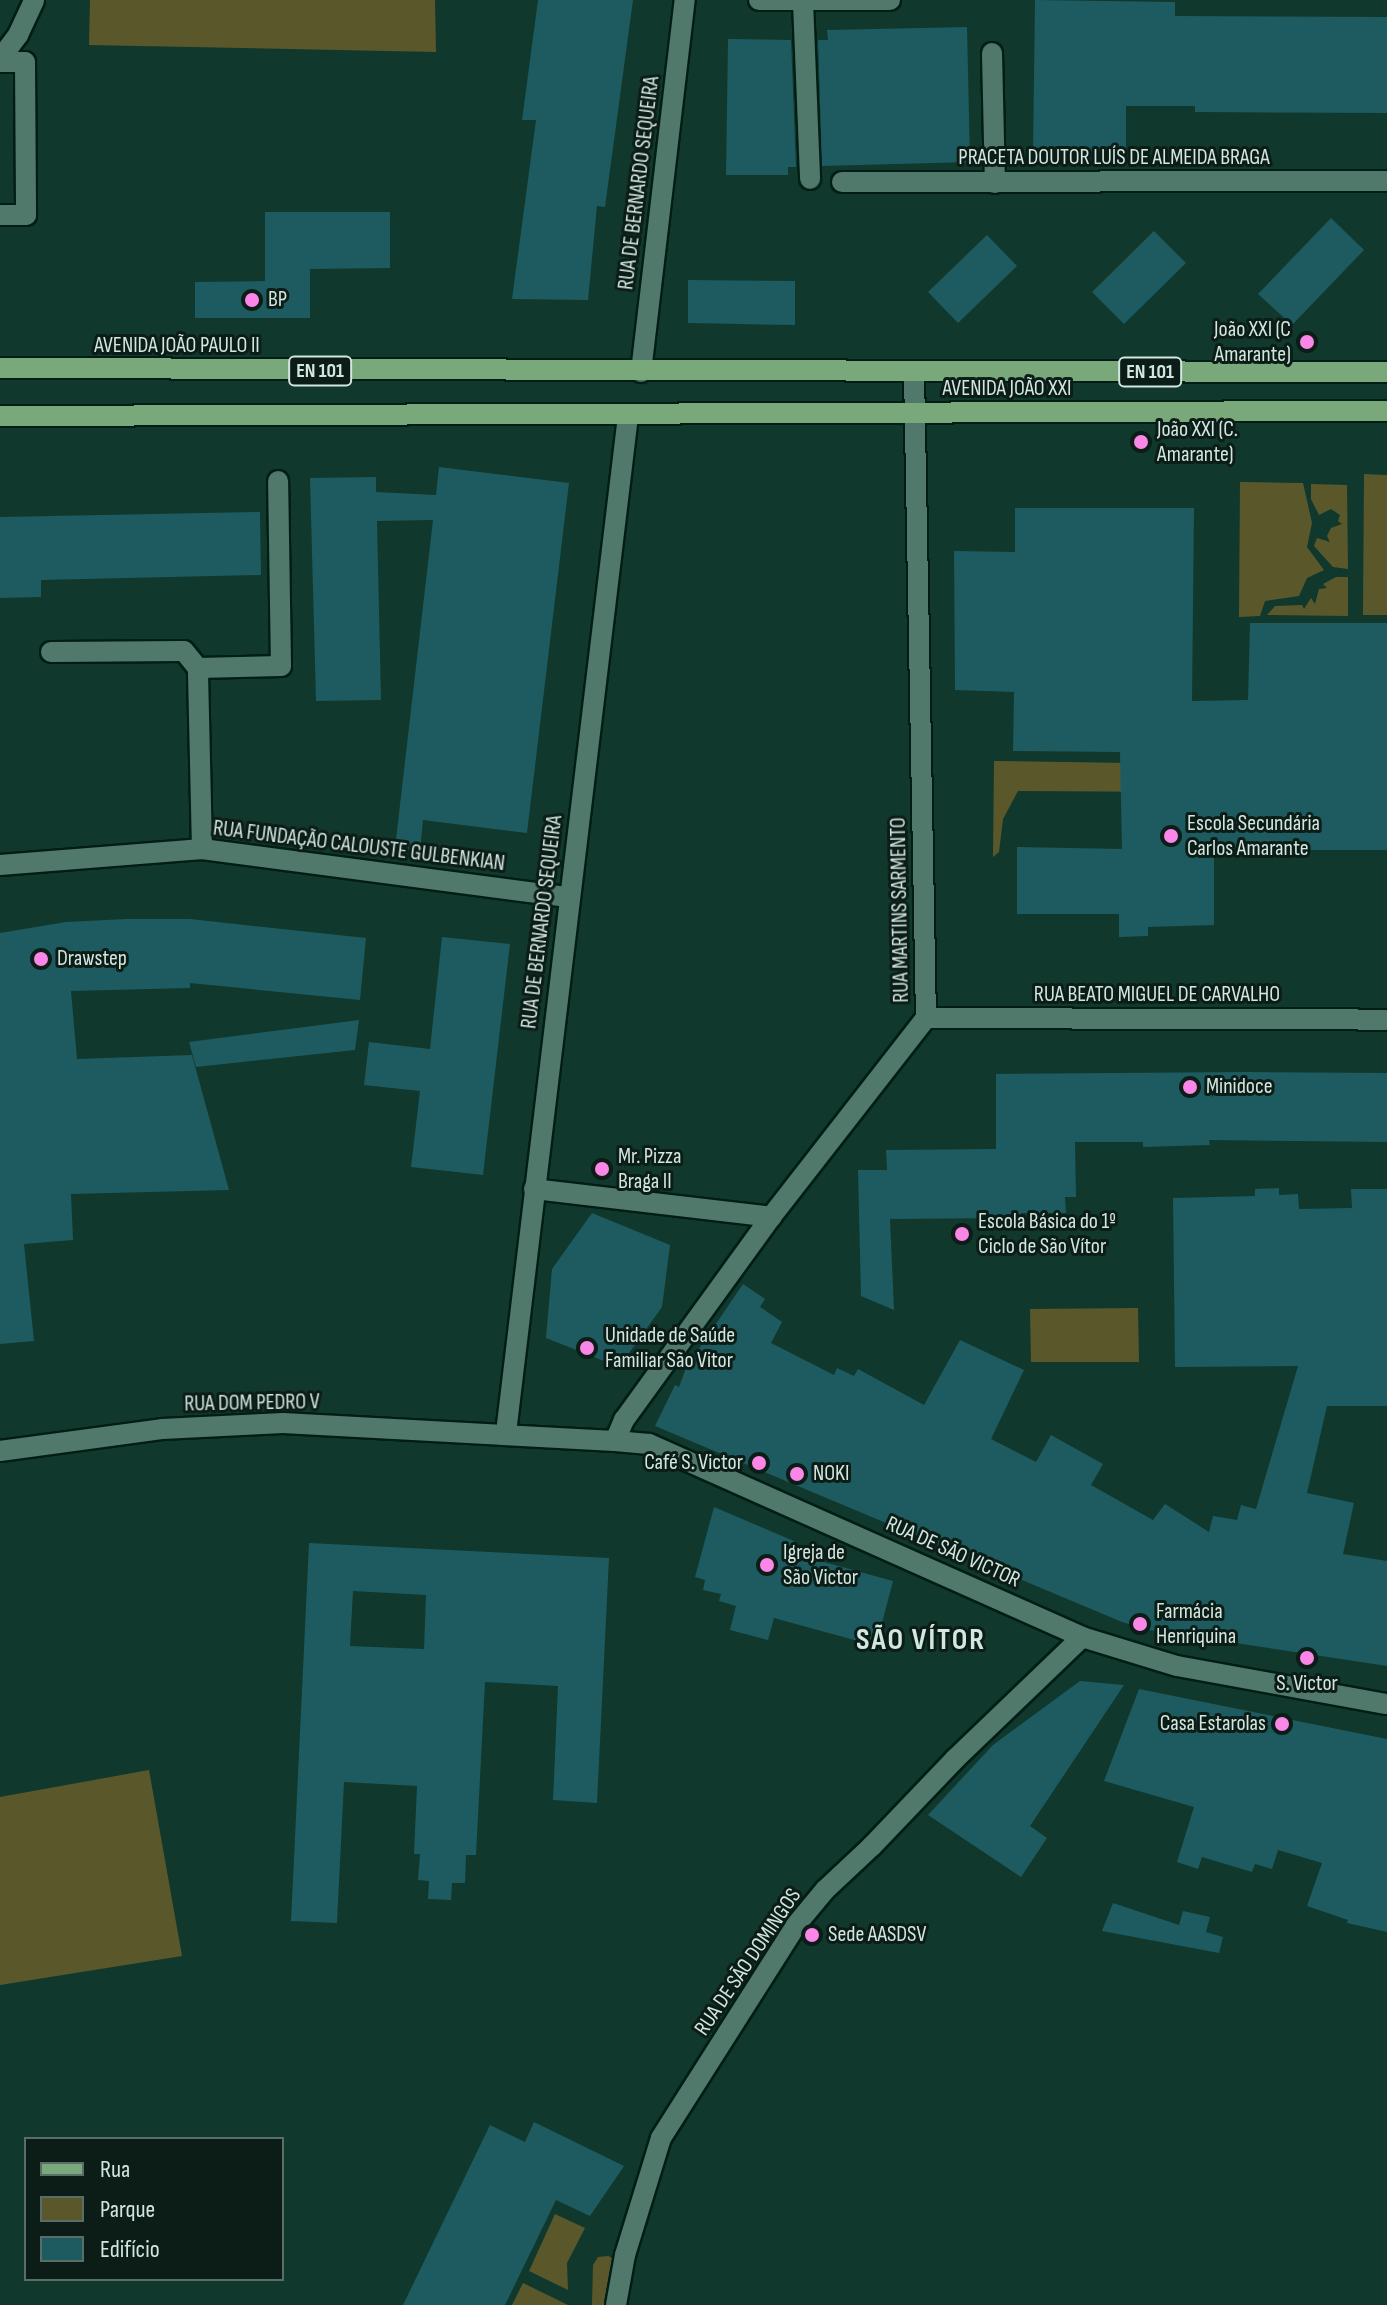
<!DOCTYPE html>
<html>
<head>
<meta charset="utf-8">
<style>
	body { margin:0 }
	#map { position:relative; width:1387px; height:2305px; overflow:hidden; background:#11382d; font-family:"Sofia Sans Condensed",sans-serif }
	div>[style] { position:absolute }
	.green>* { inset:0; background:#5a582b }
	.building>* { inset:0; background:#1d5b60 }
	.roads { filter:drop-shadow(2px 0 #011e16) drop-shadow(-2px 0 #011e16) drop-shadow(0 2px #011e16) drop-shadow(0 -2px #011e16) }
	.minor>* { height:20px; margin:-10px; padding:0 10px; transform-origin:10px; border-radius:10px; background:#51796b }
	.tertiary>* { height:20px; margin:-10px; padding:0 10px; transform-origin:10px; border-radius:10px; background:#51796b }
	.secondary>* { height:20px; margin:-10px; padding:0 10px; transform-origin:10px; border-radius:10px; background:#51796b }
	.primary>* { height:20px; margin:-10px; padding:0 10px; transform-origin:10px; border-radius:10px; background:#79a87b }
	.dots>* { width:22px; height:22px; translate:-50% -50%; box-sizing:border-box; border:4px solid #0c1c17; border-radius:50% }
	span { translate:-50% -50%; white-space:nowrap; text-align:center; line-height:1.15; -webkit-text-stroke:6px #0c1c17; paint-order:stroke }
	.shield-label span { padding:2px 6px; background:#0c1c17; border:2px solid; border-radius:6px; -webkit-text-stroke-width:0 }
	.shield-label { font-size:20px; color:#d2e7df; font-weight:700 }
	.street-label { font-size:22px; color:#d2e7df }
	.poi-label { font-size:22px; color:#d2e7df }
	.left { translate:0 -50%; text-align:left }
	.right { translate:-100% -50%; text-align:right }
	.district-label { font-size:30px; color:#d2e7df; font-weight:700; letter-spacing:2px }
	.legend { position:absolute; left:24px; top:2137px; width:260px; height:144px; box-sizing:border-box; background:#0c1c17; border:2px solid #5b6d67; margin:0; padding:10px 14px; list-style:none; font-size:24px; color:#d2e7df }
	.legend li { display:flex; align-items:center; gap:16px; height:40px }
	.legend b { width:40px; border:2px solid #5b6d67 }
</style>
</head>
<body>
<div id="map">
	<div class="green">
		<i style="clip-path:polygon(90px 0,435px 0,436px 52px,89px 45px)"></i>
		<i style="clip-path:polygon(1364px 474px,1387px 475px,1387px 615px,1363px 615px)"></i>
		<i style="clip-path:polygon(1240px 482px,1303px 483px,1312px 523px,1307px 547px,1324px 570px,1307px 578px,1299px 596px,1265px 601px,1260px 616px,1239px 617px)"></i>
		<i style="clip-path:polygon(1311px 484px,1347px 485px,1348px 569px,1333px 567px,1314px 546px,1317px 538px,1330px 542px,1327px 536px,1331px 528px,1342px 524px,1338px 521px,1340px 515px,1331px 509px,1319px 515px,1311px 499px)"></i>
		<i style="clip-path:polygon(1336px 577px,1348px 577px,1348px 616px,1267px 615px,1275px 606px,1302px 605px,1304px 609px,1311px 598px,1315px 604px,1319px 589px,1327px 588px,1323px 584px)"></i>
		<i style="clip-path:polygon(994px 761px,1194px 764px,1193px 792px,1018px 791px,1003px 819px,999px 852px,993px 857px)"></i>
		<i style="clip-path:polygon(1138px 1308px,1139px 1362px,1031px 1362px,1030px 1309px)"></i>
		<i style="clip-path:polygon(149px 1770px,182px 1956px,0 1985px,0 1797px)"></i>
		<i style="clip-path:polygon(555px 2214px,585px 2228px,567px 2263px,568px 2290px,529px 2271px)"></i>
		<i style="clip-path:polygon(609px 2256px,617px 2263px,611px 2305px,592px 2305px,593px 2265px,598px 2257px)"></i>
		<i style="clip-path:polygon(523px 2283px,568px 2305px,512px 2305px)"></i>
	</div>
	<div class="building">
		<i style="clip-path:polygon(538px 0,633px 0,605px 207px,597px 206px,588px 300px,512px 299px,536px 120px,522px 120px)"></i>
		<i style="clip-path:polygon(1035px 0,1175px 2px,1175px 16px,1387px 17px,1387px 113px,1195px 112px,1195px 106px,1126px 106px,1126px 152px,1033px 152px)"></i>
		<i style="clip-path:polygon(967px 27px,970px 162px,822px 166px,818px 40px,828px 40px,827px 30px)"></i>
		<i style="clip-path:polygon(728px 39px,791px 40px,796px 167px,788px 167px,788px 175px,726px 175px)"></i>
		<i style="clip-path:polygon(265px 212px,390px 212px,390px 268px,310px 269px,310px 318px,195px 318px,195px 282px,265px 281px)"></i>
		<i style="clip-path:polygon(1331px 218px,1364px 250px,1292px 325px,1258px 294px)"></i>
		<i style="clip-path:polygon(1154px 231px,1186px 263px,1124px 324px,1092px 292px)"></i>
		<i style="clip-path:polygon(987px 235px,1017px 266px,958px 323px,928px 292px)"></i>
		<i style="clip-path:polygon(688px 280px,795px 281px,795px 325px,688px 323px)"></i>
		<i style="clip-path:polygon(439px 467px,569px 483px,527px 833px,423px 820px,420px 851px,395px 848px,433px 520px,377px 521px,381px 700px,316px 701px,310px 478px,376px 477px,376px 492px,436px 495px)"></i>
		<i style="clip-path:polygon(1015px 508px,1194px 508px,1192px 701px,1248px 700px,1250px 623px,1387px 623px,1387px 850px,1214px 850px,1214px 925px,1148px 927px,1148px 936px,1119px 937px,1119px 914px,1017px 914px,1017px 847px,1122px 849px,1120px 752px,1013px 751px,1014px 692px,955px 690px,954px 551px,1015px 552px)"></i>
		<i style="clip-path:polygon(260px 512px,261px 575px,41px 580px,41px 597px,0 598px,0 517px)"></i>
		<i style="clip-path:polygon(126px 919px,190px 919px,366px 938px,360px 1000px,190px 983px,190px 988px,71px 991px,77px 1059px,192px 1055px,229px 1190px,71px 1194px,73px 1240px,24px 1244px,34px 1341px,0 1344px,0 933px,66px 922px)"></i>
		<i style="clip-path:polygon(442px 937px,510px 944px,483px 1175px,411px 1167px,420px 1091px,364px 1085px,369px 1042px,430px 1049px)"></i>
		<i style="clip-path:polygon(359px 1020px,355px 1050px,196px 1067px,189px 1042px)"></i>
		<i style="clip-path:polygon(1247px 1072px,1387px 1073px,1387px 1142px,1209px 1140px,1210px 1145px,1143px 1147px,1143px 1142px,1075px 1142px,1076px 1197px,1065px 1197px,1066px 1213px,1021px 1213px,1021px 1218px,890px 1219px,894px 1310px,861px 1296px,858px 1170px,887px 1170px,886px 1150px,996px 1149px,996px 1074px)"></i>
		<i style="clip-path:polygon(1279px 1188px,1279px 1195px,1298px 1194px,1299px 1209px,1352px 1208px,1351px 1189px,1387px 1189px,1387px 1406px,1327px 1406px,1307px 1493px,1354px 1503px,1343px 1554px,1387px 1561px,1387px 1666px,1150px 1630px,1122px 1622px,655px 1426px,675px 1385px,679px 1387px,686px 1368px,743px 1284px,765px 1299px,760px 1307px,782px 1322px,771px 1343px,834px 1375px,837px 1368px,854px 1376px,858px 1369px,924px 1405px,960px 1340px,1024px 1370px,991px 1439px,1036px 1462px,1051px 1435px,1103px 1464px,1091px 1485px,1153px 1520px,1165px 1504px,1209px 1532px,1213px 1516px,1237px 1520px,1241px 1505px,1256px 1509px,1298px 1366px,1175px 1367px,1173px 1198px,1255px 1196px,1255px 1189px)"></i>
		<i style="clip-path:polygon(592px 1213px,670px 1245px,662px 1307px,619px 1367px,546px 1338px,552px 1269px)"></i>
		<i style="clip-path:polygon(714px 1507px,794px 1541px,791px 1553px,893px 1581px,876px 1646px,774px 1618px,768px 1640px,730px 1630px,736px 1606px,719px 1601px,721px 1594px,703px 1590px,705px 1580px,695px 1577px)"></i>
		<i style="clip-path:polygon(evenodd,309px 1543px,609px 1558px,597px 1803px,553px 1800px,558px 1686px,485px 1682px,476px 1855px,466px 1855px,465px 1883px,452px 1883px,451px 1900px,428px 1899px,429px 1881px,418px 1880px,420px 1854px,414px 1854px,417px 1786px,344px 1782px,337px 1923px,291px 1921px,309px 1543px,353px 1591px,426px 1595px,424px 1649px,350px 1646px,353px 1591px)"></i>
		<i style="clip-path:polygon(1080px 1681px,1124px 1685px,1030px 1826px,1047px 1838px,1021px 1877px,928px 1815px,993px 1745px)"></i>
		<i style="clip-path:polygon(1139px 1689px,1387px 1739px,1387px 1932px,1347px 1923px,1348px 1920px,1307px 1906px,1322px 1863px,1278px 1850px,1272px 1869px,1255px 1864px,1252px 1872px,1202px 1857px,1198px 1869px,1177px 1862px,1194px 1807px,1104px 1781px)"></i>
		<i style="clip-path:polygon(1113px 1903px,1179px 1925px,1183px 1911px,1210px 1917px,1206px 1932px,1223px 1937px,1219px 1953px,1102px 1931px)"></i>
		<i style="clip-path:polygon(534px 2122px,624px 2166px,590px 2216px,556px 2200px,505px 2305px,403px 2305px,490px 2125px,525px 2142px)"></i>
	</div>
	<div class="roads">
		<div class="minor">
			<i style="left:759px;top:0;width:131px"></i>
			<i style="left:803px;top:2px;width:177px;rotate:87.7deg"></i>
			<i style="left:992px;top:53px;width:130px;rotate:88.7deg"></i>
			<i style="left:0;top:59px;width:30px;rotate:-53deg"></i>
			<i style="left:18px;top:35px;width:38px;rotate:-65deg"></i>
			<i style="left:0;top:62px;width:25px"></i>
			<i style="left:25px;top:62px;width:153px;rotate:89.6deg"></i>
			<i style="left:26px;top:215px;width:26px;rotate:180deg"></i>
			<i style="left:842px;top:182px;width:545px;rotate:-0.11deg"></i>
			<i style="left:51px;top:652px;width:133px;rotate:-0.4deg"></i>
			<i style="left:184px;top:651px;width:22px;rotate:51deg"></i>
			<i style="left:202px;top:849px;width:181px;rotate:-91.3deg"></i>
			<i style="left:198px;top:668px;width:83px;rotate:-1.4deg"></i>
			<i style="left:281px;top:666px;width:185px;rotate:-90.9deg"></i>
			<i style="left:0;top:865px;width:203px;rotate:-4.5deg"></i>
			<i style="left:202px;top:849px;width:369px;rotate:7.5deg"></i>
			<i style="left:534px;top:1189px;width:239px;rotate:6.7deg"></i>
			<i style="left:506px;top:1433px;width:1024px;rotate:-83.16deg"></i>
			<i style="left:615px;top:1441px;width:23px;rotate:-67deg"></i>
			<i style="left:624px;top:1420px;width:251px;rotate:-54.1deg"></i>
			<i style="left:771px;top:1217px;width:252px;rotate:-52.1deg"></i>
			<i style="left:616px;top:2305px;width:51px;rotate:-79.8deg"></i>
			<i style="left:625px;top:2255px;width:122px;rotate:-72.9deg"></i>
			<i style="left:661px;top:2138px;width:252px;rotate:-57.6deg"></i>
			<i style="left:796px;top:1925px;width:45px;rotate:-50.4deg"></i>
			<i style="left:825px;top:1890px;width:64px;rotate:-43.1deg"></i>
			<i style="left:872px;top:1846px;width:120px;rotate:-46.3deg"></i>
			<i style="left:955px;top:1759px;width:176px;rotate:-43.8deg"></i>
		</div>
		<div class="tertiary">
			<i style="left:914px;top:371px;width:647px;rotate:88.94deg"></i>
			<i style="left:926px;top:1018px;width:461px;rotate:0.2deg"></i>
			<i style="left:641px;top:372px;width:375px;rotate:-83.3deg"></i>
			<i style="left:0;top:1451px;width:163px;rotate:-7.7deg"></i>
			<i style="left:162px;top:1429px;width:121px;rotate:-2.8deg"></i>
			<i style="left:283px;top:1423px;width:332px;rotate:3.1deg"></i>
		</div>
		<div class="secondary">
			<i style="left:615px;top:1441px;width:34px;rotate:5deg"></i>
			<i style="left:649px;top:1444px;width:474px;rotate:24deg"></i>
			<i style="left:1082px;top:1637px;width:99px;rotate:17deg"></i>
			<i style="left:1177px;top:1666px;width:213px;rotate:10.3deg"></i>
		</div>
		<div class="primary">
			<i style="left:0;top:368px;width:1387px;rotate:0.17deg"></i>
			<i style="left:0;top:416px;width:1387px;rotate:-0.21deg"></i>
		</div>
	</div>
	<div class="dots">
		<i style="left:252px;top:300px;background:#fa87e7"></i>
		<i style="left:1307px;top:342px;background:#fa87e7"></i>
		<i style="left:1141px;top:442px;background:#fa87e7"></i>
		<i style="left:1171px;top:836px;background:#fa87e7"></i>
		<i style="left:41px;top:959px;background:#fa87e7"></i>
		<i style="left:1190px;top:1087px;background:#fa87e7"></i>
		<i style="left:602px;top:1169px;background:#fa87e7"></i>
		<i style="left:962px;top:1234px;background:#fa87e7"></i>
		<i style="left:587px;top:1348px;background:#fa87e7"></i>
		<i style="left:759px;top:1463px;background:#fa87e7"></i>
		<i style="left:797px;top:1474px;background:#fa87e7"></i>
		<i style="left:767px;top:1565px;background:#fa87e7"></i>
		<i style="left:1140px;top:1624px;background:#fa87e7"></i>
		<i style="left:1307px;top:1658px;background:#fa87e7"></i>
		<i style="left:1282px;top:1724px;background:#fa87e7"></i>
		<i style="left:812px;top:1935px;background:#fa87e7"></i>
	</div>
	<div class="shield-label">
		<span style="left:320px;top:371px">EN 101</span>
		<span style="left:1150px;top:372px">EN 101</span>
	</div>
	<div class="street-label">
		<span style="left:1114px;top:158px">PRACETA DOUTOR LUÍS DE ALMEIDA BRAGA</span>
		<span style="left:639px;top:183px;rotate:-83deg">RUA DE BERNARDO SEQUEIRA</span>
		<span style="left:177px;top:346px">AVENIDA JOÃO PAULO II</span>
		<span style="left:1007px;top:389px">AVENIDA JOÃO XXI</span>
		<span style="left:359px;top:846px;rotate:7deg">RUA FUNDAÇÃO CALOUSTE GULBENKIAN</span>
		<span style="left:900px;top:910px;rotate:-91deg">RUA MARTINS SARMENTO</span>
		<span style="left:542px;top:922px;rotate:-83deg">RUA DE BERNARDO SEQUEIRA</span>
		<span style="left:1157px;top:995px">RUA BEATO MIGUEL DE CARVALHO</span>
		<span style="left:252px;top:1403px;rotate:-1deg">RUA DOM PEDRO V</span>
		<span style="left:953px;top:1552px;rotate:24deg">RUA DE SÃO VICTOR</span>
		<span style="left:748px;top:1962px;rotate:-56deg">RUA DE SÃO DOMINGOS</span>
	</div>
	<div class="poi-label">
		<span class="left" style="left:268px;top:300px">BP</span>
		<span class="right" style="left:1291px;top:342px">João XXI (C<br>Amarante)</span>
		<span class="left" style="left:1157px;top:442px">João XXI (C.<br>Amarante)</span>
		<span class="left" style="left:1187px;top:836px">Escola Secundária<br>Carlos Amarante</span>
		<span class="left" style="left:57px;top:959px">Drawstep</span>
		<span class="left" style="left:1206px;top:1087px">Minidoce</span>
		<span class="left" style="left:618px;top:1169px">Mr. Pizza<br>Braga II</span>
		<span class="left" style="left:978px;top:1234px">Escola Básica do 1º<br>Ciclo de São Vítor</span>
		<span class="left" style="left:605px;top:1348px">Unidade de Saúde<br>Familiar São Vitor</span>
		<span class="right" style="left:743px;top:1463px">Café S. Victor</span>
		<span class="left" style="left:813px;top:1474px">NOKI</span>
		<span class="left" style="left:783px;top:1565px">Igreja de<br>São Victor</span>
		<span class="left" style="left:1156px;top:1624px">Farmácia<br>Henriquina</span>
		<span style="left:1307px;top:1684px">S. Victor</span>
		<span class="right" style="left:1266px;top:1724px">Casa Estarolas</span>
		<span class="left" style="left:828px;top:1935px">Sede AASDSV</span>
	</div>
	<div class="district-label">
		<span style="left:921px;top:1640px">SÃO VÍTOR</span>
	</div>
	<ul class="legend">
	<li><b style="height:10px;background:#79a87b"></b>Rua</li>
	<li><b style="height:22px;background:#5a582b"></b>Parque</li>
	<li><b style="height:22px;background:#1d5b60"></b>Edifício</li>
	</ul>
</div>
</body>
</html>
